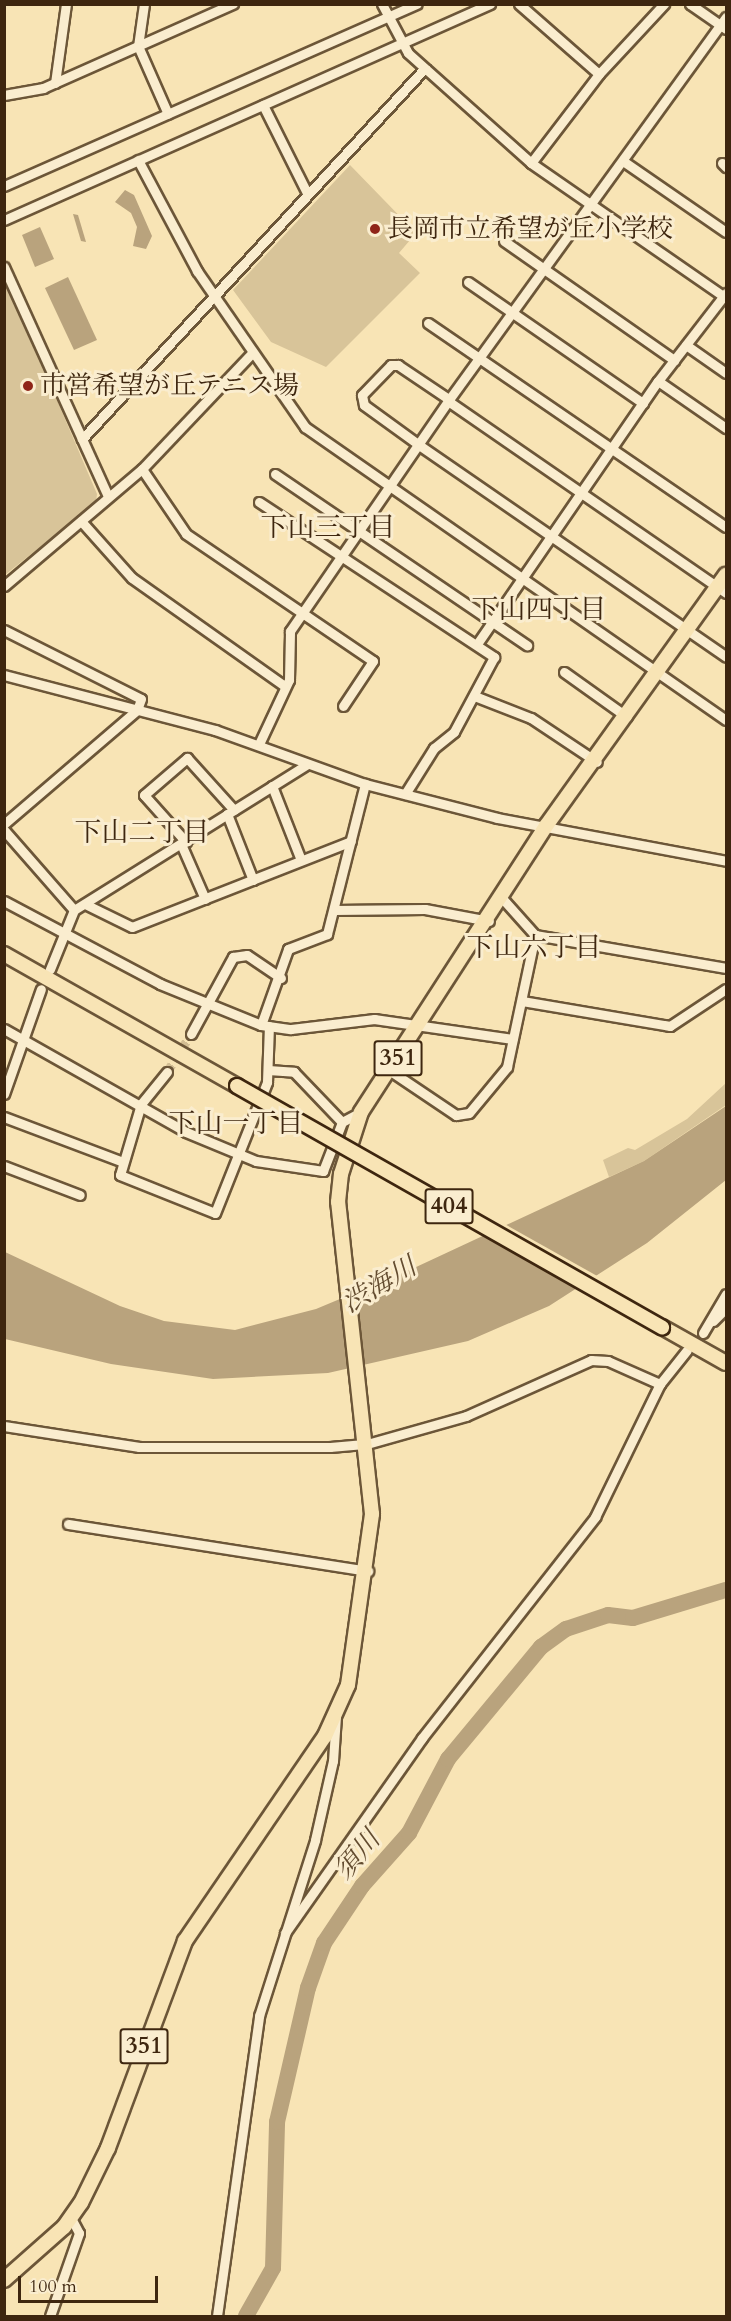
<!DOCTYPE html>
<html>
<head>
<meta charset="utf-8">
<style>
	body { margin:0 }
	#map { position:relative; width:731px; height:2321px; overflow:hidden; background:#f8e4b5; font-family:Cardo,"Noto Serif JP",serif }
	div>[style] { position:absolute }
	.green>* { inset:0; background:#d8c499 }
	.water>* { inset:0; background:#b9a37d }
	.pier>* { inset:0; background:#f8e4b5 }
	.river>* { height:16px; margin:-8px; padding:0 8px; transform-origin:8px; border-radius:8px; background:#b9a37d }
	.minor-tunnel>* { height:9px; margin-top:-4.5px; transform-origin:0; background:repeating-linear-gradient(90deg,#d3be94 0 9px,transparent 0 13.5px) }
	.roads { filter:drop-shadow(2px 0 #6c5638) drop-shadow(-2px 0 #6c5638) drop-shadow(0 2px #6c5638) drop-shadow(0 -2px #6c5638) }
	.minor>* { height:9px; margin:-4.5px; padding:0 4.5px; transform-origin:4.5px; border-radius:4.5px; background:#faedcf }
	.highway>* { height:14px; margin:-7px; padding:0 7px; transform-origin:7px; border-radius:7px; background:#f8e4b5 }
	.bridges { filter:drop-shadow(2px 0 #3e260f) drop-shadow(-2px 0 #3e260f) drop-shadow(0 2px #3e260f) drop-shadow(0 -2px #3e260f) }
	.highway-bridge>* { height:14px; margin:-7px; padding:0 7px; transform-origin:7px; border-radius:7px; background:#f8e4b5 }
	.dots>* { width:16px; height:16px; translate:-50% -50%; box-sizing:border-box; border:3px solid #faedcf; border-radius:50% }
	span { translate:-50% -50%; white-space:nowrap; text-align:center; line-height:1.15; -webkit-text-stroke:6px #faedcf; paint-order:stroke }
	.shield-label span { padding:2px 4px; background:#faedcf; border:2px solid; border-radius:4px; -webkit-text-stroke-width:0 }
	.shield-label { font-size:24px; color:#3e260f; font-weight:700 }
	.poi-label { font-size:26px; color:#3e260f }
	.left { translate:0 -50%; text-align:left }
	.neighbourhood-label { font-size:27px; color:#3e260f }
	.water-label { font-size:27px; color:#634c30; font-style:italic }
	.frame { position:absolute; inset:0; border:6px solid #3e260f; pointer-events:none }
	.scale { position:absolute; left:18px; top:2276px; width:140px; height:27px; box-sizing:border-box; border:3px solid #3e260f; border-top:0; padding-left:8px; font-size:18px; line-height:21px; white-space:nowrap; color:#3e260f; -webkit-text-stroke:4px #faedcf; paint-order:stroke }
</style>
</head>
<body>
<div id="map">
	<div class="green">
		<i style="clip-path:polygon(350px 165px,416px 233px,399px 253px,420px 273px,326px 367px,271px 342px,233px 290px)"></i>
		<i style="clip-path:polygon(5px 278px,97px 494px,96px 502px,5px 575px)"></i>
		<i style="clip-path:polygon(726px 1083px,726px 1105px,644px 1161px,609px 1177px,603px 1160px,628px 1148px,635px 1150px,687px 1119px)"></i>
	</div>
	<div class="water">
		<i style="clip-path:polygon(125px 190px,134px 195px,152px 236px,146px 249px,133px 246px,137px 227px,131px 213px,115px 202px)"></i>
		<i style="clip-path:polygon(73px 214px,78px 215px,86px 242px,81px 241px)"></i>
		<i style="clip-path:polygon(40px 227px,54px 259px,35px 267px,22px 235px)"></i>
		<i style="clip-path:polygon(68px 277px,97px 340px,74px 350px,45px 288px)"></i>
		<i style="clip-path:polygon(726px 1106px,726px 1180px,647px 1243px,549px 1306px,468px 1341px,328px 1373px,213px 1379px,111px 1364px,5px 1339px,5px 1252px,120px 1306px,164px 1321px,235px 1330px,316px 1309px,414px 1268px,644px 1161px)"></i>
	</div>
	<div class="pier">
		<i style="clip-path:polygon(501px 1222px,599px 1277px,582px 1288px,481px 1232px)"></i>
	</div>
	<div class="river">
		<i style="left:246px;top:2316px;width:55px;rotate:-60.6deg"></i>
		<i style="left:273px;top:2268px;width:146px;rotate:-88.4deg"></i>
		<i style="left:277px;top:2122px;width:138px;rotate:-77deg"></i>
		<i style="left:308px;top:1988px;width:48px;rotate:-70.4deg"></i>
		<i style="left:324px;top:1943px;width:69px;rotate:-56.3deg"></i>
		<i style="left:362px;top:1886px;width:71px;rotate:-48.4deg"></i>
		<i style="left:409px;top:1833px;width:84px;rotate:-62.2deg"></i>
		<i style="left:448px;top:1759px;width:146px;rotate:-50.3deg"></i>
		<i style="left:541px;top:1647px;width:31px;rotate:-36deg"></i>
		<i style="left:566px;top:1629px;width:44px;rotate:-18.4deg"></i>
		<i style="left:608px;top:1615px;width:25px;rotate:7deg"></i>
		<i style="left:633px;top:1618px;width:97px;rotate:-16.8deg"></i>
	</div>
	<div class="minor-tunnel">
		<i style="left:167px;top:1072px;width:45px;rotate:-57.7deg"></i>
	</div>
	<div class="roads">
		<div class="minor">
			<i style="left:144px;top:4px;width:42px;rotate:98.1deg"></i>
			<i style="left:138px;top:46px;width:74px;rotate:66.2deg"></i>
			<i style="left:382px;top:4px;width:55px;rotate:62deg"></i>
			<i style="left:408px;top:53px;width:165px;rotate:41.8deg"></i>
			<i style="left:531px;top:163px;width:237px;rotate:34.7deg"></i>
			<i style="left:519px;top:4px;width:106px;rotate:41.2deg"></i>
			<i style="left:690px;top:4px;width:44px;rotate:34.8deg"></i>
			<i style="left:55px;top:83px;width:80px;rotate:-82.1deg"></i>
			<i style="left:4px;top:95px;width:40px;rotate:-10deg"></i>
			<i style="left:43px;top:88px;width:208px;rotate:-23.9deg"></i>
			<i style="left:263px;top:105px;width:98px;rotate:63.4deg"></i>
			<i style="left:138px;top:160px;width:126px;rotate:62deg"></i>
			<i style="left:197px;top:271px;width:190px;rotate:55.3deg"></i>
			<i style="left:305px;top:427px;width:513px;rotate:34.84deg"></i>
			<i style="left:623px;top:161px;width:125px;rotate:34.6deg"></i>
			<i style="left:531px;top:163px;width:112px;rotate:-52.6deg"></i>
			<i style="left:599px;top:74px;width:96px;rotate:-47.1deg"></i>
			<i style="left:722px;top:163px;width:6px;rotate:45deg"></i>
			<i style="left:4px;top:186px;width:451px;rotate:-23.8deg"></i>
			<i style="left:4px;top:220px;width:532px;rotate:-23.96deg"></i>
			<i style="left:504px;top:241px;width:208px;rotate:35deg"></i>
			<i style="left:4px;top:267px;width:249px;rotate:65.6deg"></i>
			<i style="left:468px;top:282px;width:213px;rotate:34.7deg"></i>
			<i style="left:428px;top:323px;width:361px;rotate:34.4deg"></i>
			<i style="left:686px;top:345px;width:49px;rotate:35deg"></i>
			<i style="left:658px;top:381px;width:83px;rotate:34.7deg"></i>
			<i style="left:450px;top:400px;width:63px;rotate:-146.1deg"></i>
			<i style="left:398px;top:365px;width:7px;rotate:180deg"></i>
			<i style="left:391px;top:365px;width:42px;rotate:134deg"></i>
			<i style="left:362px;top:395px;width:10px;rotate:79deg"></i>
			<i style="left:364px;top:405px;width:68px;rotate:36deg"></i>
			<i style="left:419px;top:445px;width:373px;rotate:34.6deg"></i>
			<i style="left:448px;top:401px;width:338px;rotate:34.6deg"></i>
			<i style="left:82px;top:439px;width:505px;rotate:-47.25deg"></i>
			<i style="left:142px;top:469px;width:78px;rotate:55.9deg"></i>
			<i style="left:186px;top:534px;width:226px;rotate:34.2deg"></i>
			<i style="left:373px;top:661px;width:54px;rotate:123.7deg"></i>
			<i style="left:275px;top:474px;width:305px;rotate:34.2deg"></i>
			<i style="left:259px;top:502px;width:282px;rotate:33.4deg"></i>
			<i style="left:494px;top:657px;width:85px;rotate:118.1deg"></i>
			<i style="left:454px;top:732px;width:26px;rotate:141deg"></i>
			<i style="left:434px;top:748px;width:54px;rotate:122.2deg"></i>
			<i style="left:81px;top:521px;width:76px;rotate:48.2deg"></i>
			<i style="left:132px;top:578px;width:185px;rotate:35.3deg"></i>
			<i style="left:4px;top:586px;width:181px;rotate:-40.3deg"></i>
			<i style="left:142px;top:469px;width:160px;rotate:-46.5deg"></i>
			<i style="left:4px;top:630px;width:153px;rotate:26.7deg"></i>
			<i style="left:141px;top:699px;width:12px;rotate:110deg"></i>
			<i style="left:137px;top:710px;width:175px;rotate:139.4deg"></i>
			<i style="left:477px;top:644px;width:319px;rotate:-55.5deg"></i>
			<i style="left:658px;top:381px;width:111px;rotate:-52.3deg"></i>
			<i style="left:564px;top:672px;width:77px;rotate:35.5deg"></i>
			<i style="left:4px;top:675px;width:218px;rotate:14.6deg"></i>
			<i style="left:215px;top:730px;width:159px;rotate:19.8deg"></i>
			<i style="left:365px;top:784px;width:136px;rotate:14.4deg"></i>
			<i style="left:497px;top:818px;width:233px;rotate:10.6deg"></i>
			<i style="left:477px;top:697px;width:58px;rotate:21.3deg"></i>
			<i style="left:531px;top:718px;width:79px;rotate:33.7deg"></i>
			<i style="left:259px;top:744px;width:71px;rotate:-64.9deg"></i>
			<i style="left:289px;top:680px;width:49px;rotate:-88.8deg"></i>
			<i style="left:290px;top:631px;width:279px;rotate:-55.5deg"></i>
			<i style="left:448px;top:401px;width:474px;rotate:-54.1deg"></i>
			<i style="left:272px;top:786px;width:79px;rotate:68.6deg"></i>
			<i style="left:227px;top:814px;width:71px;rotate:68.5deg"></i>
			<i style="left:4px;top:830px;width:106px;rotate:48.8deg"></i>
			<i style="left:74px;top:910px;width:64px;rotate:112.1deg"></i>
			<i style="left:186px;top:842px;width:63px;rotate:-131.8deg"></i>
			<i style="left:144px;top:795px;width:57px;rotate:-40.7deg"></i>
			<i style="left:187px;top:758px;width:70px;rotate:47.9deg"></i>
			<i style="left:181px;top:844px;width:60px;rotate:66.4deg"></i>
			<i style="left:501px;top:897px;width:51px;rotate:48.2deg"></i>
			<i style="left:535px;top:935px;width:194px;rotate:9.8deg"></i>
			<i style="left:4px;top:901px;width:177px;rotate:28deg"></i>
			<i style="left:160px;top:984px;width:109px;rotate:22.1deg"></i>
			<i style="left:261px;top:1025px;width:30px;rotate:8deg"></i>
			<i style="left:291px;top:1029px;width:84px;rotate:-6.9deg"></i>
			<i style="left:374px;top:1019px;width:140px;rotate:8.2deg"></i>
			<i style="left:85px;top:904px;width:52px;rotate:26.1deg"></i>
			<i style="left:132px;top:927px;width:235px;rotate:-21.4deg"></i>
			<i style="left:74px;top:910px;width:274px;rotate:-32deg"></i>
			<i style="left:334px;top:910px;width:91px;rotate:-0.6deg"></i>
			<i style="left:425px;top:909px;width:65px;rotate:10.6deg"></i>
			<i style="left:522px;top:1001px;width:150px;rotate:9.6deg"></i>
			<i style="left:670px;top:1026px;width:67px;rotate:-33.5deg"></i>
			<i style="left:261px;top:1025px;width:81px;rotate:-70.4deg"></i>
			<i style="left:288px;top:949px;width:42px;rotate:-21deg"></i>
			<i style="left:327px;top:934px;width:155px;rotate:-75.8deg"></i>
			<i style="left:4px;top:1029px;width:209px;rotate:29.5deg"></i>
			<i style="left:186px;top:1132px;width:76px;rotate:22.5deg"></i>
			<i style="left:256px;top:1161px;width:68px;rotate:8.5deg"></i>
			<i style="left:323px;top:1171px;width:53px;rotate:-68.8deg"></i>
			<i style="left:342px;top:1122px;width:21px;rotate:-28deg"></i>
			<i style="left:191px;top:1034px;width:88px;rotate:-61.4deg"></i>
			<i style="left:233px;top:957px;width:14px;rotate:-8deg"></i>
			<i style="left:247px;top:955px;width:41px;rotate:34.1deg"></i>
			<i style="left:268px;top:1070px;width:26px;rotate:4deg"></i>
			<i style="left:294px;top:1072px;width:69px;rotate:46.2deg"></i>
			<i style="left:389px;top:1070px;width:81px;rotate:33.9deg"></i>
			<i style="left:456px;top:1115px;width:13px;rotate:-9deg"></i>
			<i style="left:469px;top:1113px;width:60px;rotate:-50.4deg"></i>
			<i style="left:507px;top:1067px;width:135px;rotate:-78deg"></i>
			<i style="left:167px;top:1072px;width:41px;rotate:129.1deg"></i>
			<i style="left:141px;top:1104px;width:74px;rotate:106.5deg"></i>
			<i style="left:120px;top:1175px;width:102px;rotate:21.8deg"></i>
			<i style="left:215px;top:1213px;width:141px;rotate:-68.3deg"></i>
			<i style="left:267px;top:1082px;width:56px;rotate:-88deg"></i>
			<i style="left:4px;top:1094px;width:111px;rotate:-70.6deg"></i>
			<i style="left:4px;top:1117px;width:127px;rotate:20.7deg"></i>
			<i style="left:4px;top:1166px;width:81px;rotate:20.9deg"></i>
			<i style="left:713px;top:1321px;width:18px;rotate:-45deg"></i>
			<i style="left:703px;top:1333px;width:45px;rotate:-59.5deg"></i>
			<i style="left:4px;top:1426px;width:137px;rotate:8.8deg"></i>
			<i style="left:139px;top:1447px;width:191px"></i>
			<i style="left:330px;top:1447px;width:37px;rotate:-5deg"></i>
			<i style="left:367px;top:1444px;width:103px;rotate:-15.8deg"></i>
			<i style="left:466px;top:1416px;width:137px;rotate:-24.1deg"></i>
			<i style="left:591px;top:1360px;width:17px;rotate:3deg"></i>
			<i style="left:608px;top:1361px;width:57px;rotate:23.9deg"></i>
			<i style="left:68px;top:1524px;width:304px;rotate:8.9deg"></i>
			<i style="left:285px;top:1933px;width:238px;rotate:-54.9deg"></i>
			<i style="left:422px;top:1738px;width:281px;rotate:-51.9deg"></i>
			<i style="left:595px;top:1517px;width:148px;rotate:-64deg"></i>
			<i style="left:660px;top:1384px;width:43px;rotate:-51.5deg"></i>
			<i style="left:50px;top:2316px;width:88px;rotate:-70.7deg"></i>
			<i style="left:79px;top:2233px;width:17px;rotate:-118deg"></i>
			<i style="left:217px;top:2316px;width:303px;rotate:-82deg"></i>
			<i style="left:259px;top:2016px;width:185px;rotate:-72.3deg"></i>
			<i style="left:315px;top:1840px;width:81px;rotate:-77.2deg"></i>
			<i style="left:333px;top:1761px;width:45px;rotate:-86.2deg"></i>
		</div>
		<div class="highway">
			<i style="left:4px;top:954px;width:268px;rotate:29.5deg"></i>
			<i style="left:662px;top:1327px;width:73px;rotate:29.4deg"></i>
			<i style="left:4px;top:2280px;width:80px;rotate:-41.5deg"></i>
			<i style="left:64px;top:2227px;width:29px;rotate:-55deg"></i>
			<i style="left:81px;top:2203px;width:61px;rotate:-63.9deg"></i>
			<i style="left:108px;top:2148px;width:221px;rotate:-69.6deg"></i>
			<i style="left:185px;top:1941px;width:248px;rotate:-55.7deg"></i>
			<i style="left:325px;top:1736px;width:56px;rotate:-65.7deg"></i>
			<i style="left:348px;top:1685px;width:173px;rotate:-82deg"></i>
			<i style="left:372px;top:1514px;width:314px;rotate:-96.2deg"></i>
			<i style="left:338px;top:1202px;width:28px;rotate:-84deg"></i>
			<i style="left:341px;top:1174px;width:65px;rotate:-72.1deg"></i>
			<i style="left:361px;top:1112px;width:341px;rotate:-57.1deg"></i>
			<i style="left:546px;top:826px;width:309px;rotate:-54.4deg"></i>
		</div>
	</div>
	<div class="bridges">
		<div class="highway-bridge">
			<i style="left:237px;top:1086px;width:489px;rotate:29.6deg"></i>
		</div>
	</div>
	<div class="dots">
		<i style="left:375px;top:229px;background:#8f2418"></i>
		<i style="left:28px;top:386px;background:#8f2418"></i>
	</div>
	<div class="shield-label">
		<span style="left:398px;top:1058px">351</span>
		<span style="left:449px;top:1206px">404</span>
		<span style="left:144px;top:2046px">351</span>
	</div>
	<div class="poi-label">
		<span class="left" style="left:387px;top:229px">長岡市立希望が丘小学校</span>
		<span class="left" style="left:40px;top:386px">市営希望が丘テニス場</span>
	</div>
	<div class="neighbourhood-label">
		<span style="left:328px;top:528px">下山三丁目</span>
		<span style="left:539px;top:610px">下山四丁目</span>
		<span style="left:142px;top:833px">下山二丁目</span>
		<span style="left:534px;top:948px">下山六丁目</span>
		<span style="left:236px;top:1124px">下山一丁目</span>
	</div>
	<div class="water-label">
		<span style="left:379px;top:1285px;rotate:-31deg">渋海川</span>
		<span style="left:357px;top:1855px;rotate:-50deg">須川</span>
	</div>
	<div class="frame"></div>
	<div class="scale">100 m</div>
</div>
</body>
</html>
